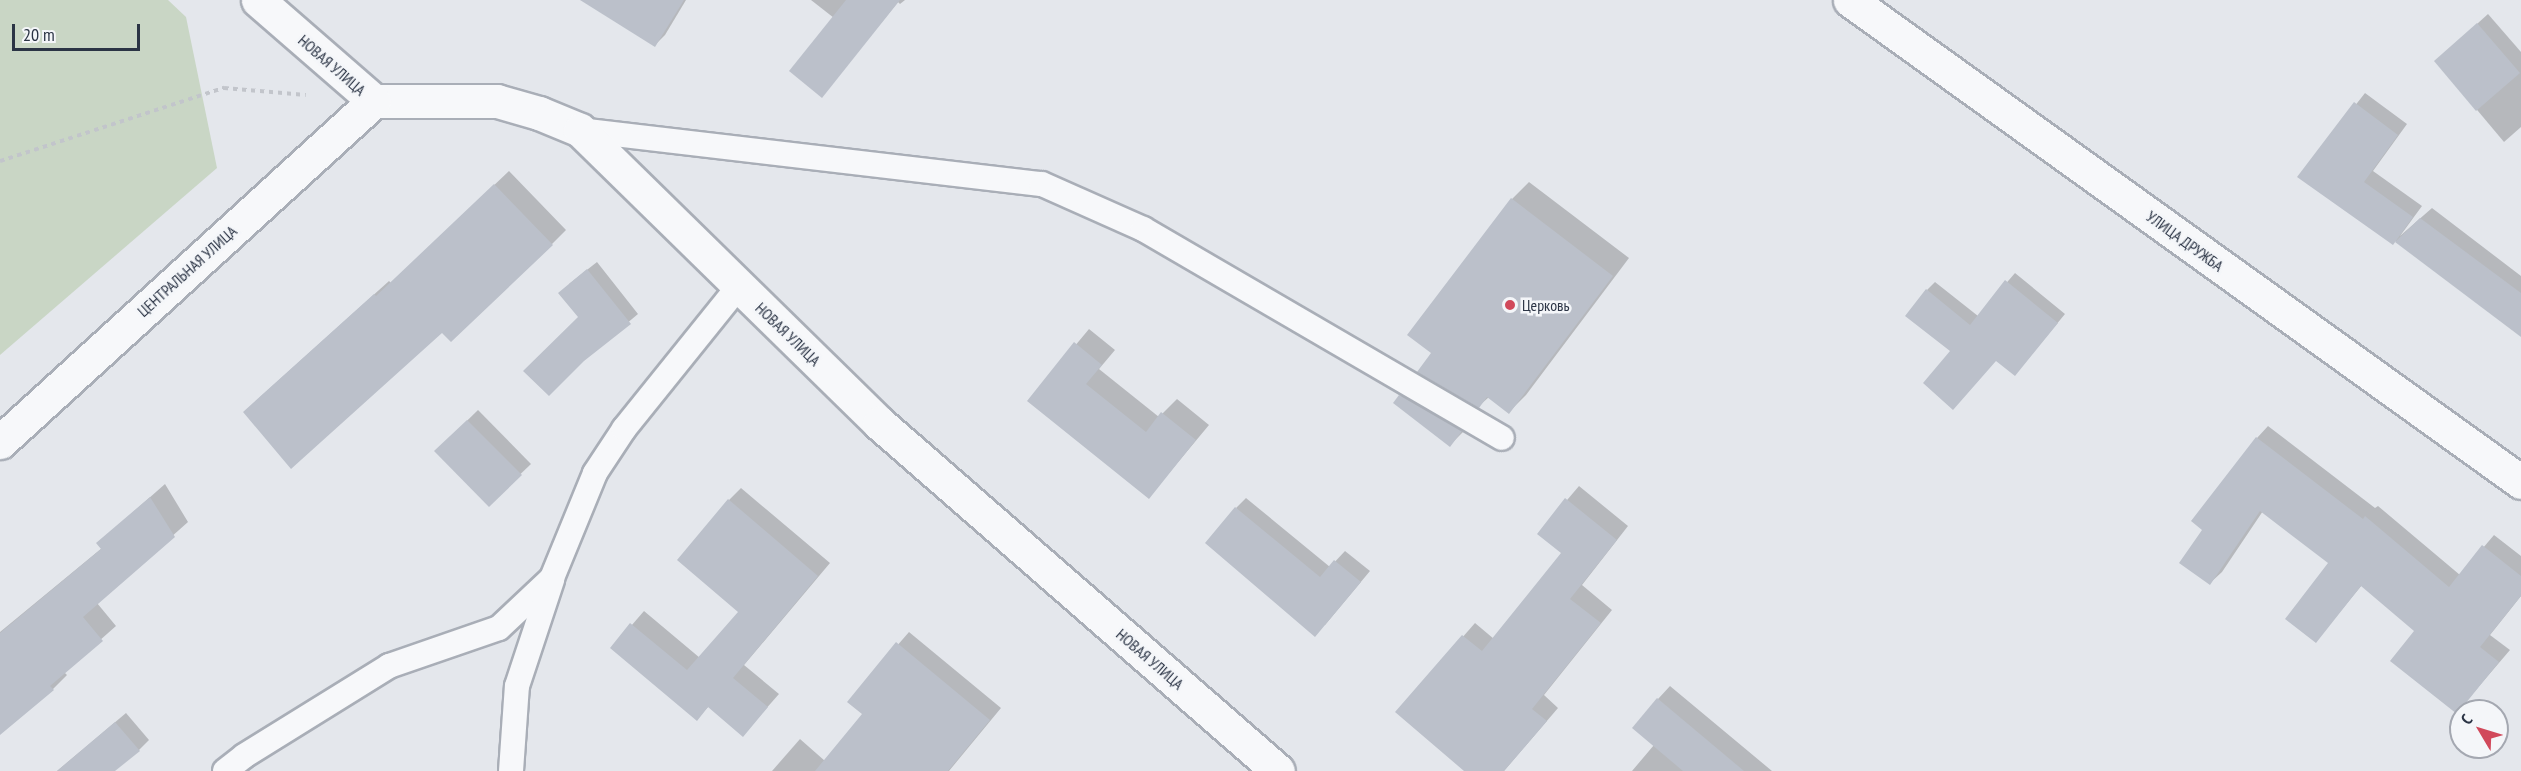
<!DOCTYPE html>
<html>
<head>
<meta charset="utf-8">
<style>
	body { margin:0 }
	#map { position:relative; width:2521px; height:771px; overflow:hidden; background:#e4e7ec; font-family:"PT Sans Narrow",sans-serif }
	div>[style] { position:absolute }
	.green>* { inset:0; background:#c9d6c5 }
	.shadow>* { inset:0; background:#0003 }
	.building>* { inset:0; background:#bbc0ca }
	.path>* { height:4px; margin-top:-2px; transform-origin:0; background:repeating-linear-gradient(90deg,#c2c5cb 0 4.5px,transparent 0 9px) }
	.roads { filter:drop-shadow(2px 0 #a9aeb7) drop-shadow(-2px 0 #a9aeb7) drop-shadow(0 2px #a9aeb7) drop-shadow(0 -2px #a9aeb7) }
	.lane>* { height:24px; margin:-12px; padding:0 12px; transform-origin:12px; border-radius:12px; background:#f7f8fa }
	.street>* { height:33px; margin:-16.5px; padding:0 16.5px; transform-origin:16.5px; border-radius:16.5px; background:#f7f8fa }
	.dots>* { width:16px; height:16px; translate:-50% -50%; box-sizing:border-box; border:3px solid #f4f6f9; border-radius:50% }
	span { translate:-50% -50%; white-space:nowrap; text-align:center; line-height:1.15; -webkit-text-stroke:5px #f4f6f9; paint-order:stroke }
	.street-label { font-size:16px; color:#2b3445 }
	.poi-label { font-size:16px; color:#2b3445 }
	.left { translate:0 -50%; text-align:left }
	.north { position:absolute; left:2449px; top:699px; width:60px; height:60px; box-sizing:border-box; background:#f4f6f9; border:2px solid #a4a8b1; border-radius:50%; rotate:308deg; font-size:16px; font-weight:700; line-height:24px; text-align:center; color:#2b3445 }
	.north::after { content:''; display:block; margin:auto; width:21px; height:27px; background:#d1495b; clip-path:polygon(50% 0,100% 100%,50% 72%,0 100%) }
	.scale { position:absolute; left:12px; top:24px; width:128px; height:27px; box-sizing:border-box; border:3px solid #2b3445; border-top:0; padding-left:8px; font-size:18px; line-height:21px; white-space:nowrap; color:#2b3445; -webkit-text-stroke:4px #f4f6f9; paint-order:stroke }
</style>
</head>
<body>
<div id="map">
	<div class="green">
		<i style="clip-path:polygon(0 0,168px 0,186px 17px,217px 168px,0 355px)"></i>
	</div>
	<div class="shadow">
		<i style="clip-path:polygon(613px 0,686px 0,665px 35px,655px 45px)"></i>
		<i style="clip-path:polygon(811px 0,905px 0,900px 4px,898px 2px,822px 96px,834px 18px)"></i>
		<i style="clip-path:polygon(2488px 14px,2521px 52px,2521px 127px,2504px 142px,2436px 61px)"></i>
		<i style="clip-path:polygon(2365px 93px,2407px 124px,2373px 171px,2422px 206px,2400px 236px,2432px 208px,2521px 276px,2521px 333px,2395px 241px,2299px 177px)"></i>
		<i style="clip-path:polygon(509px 171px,566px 230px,552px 244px,442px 331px,259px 398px,389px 281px,391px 283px)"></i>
		<i style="clip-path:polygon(1529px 182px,1629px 258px,1526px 395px,1509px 412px,1489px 397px,1479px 406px,1433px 352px,1512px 199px)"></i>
		<i style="clip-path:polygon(597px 262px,638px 314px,583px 360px,580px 317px,569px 284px)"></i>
		<i style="clip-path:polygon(2015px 273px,2065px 314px,2023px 365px,1953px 351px,1927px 290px,1935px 282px,1978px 316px)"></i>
		<i style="clip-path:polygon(1089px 329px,1115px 350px,1099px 369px,1159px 417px,1177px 399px,1209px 425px,1149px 497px,1029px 401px)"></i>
		<i style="clip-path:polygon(1418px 379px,1467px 428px,1450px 445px,1395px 403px)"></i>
		<i style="clip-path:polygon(478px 410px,531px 464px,489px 504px,436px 451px)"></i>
		<i style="clip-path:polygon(2268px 426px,2375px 508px,2378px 506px,2460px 575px,2494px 535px,2521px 556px,2521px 596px,2490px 635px,2510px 650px,2457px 712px,2416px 631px,2362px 585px,2316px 641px,2331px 563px,2263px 511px,2222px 572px,2210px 583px,2204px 530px,2257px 438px)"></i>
		<i style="clip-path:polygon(165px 484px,188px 522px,97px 603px,116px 626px,64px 672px,67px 675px,53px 689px,0 733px,0 632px,102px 548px,98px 543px)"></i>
		<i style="clip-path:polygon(1579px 486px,1628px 526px,1582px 585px,1612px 610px,1544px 695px,1558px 708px,1504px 771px,1466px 771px,1398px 711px,1475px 623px,1494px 639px,1563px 552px,1539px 533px)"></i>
		<i style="clip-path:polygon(741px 488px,830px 563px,744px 665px,779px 694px,743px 735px,709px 706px,697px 719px,612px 648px,644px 611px,700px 658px,740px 612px,729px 500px)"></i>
		<i style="clip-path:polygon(1246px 498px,1330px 567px,1345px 551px,1370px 571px,1325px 625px,1236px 508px)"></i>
		<i style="clip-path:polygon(909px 632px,1001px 708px,949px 771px,772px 771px,800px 739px,825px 761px,865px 714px,849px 701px)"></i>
		<i style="clip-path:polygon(1670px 686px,1772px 771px,1632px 771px,1654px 745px,1658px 699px)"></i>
		<i style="clip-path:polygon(126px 713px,149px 740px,139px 750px,113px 771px,57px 771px)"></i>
	</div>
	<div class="building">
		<i style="clip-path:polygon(580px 0,684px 0,655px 47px)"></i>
		<i style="clip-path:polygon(846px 0,900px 0,822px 98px,789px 71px)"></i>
		<i style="clip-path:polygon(2477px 23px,2520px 73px,2476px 111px,2434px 61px)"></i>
		<i style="clip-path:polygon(2354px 102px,2398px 135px,2364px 182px,2413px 217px,2393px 245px,2297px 177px)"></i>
		<i style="clip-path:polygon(494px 184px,553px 245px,451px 342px,442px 333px,291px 469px,243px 412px,374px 294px,376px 296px)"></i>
		<i style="clip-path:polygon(1511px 198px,1613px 276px,1509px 414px,1487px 397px,1479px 408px,1417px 372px,1431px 353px,1407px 335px)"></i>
		<i style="clip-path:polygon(2420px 218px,2521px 293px,2521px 337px,2395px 242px)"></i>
		<i style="clip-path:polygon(587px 269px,631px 324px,584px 361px,549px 396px,523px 371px,578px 317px,558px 293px)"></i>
		<i style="clip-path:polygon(2005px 280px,2058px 323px,2015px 376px,1996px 361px,1953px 410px,1923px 383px,1950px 351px,1905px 316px,1926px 289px,1970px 325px)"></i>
		<i style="clip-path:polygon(1074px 342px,1102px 365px,1086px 384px,1146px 432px,1161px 412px,1196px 440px,1149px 499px,1027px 401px)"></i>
		<i style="clip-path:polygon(1399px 395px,1462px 431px,1450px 447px,1393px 403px)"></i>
		<i style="clip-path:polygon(467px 420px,522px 475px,489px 507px,434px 451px)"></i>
		<i style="clip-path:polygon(2256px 437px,2363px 519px,2365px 516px,2449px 587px,2482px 545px,2521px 576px,2521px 596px,2480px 647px,2499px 662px,2457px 714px,2390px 661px,2414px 631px,2361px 586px,2316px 643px,2285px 619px,2328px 563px,2260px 511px,2210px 585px,2179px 563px,2202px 530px,2191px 521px)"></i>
		<i style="clip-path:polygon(150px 497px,175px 537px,83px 617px,103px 641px,50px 686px,54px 690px,0 735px,0 633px,101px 549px,96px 543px)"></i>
		<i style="clip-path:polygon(1565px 498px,1617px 540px,1570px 599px,1601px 623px,1532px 709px,1547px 721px,1504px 771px,1464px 771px,1395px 712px,1462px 635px,1482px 651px,1561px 553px,1537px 534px)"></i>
		<i style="clip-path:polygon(728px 499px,818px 576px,733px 678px,768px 707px,743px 737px,708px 707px,697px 721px,610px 648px,630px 623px,687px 670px,738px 612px,677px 560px)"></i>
		<i style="clip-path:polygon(1235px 507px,1320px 577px,1334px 560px,1361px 582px,1315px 637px,1205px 543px)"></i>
		<i style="clip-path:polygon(896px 642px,990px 720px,948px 771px,815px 771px,862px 714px,847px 702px)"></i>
		<i style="clip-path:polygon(1657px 698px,1744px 771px,1683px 771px,1632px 728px)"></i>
		<i style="clip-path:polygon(115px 722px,140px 751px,115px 771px,57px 771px)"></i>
	</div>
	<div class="path">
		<i style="left:0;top:161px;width:236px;rotate:-18.1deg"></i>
		<i style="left:224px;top:88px;width:82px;rotate:4.9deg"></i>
	</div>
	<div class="roads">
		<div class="lane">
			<i style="left:580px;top:130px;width:465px;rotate:6.7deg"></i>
			<i style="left:1042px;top:184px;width:111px;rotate:24deg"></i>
			<i style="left:1143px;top:229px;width:415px;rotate:30.2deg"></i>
			<i style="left:225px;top:771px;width:24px;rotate:-38deg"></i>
			<i style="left:244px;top:756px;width:171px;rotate:-31.8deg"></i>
			<i style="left:389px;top:666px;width:116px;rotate:-19.1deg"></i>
			<i style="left:499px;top:628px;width:73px;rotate:-43.3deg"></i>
			<i style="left:552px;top:578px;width:113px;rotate:-67.7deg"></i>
			<i style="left:595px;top:473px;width:53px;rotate:-56.6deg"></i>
			<i style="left:624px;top:429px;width:184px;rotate:-51.2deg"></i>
			<i style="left:511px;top:771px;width:85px;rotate:-86deg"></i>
			<i style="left:517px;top:686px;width:112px;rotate:-71.7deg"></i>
		</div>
		<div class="street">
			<i style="left:258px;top:0;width:154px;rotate:41deg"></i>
			<i style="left:374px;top:101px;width:123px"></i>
			<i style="left:497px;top:101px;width:44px;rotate:15.9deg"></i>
			<i style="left:539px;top:113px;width:44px;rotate:22.5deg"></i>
			<i style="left:580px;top:130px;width:419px;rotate:44.4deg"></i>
			<i style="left:879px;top:423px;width:529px;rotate:41.09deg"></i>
			<i style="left:1850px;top:0;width:826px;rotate:35.69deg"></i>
			<i style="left:0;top:442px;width:506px;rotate:-42.36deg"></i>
		</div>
	</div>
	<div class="dots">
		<i style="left:1510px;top:305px;background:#d1495b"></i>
	</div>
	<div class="street-label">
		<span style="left:332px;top:65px;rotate:41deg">НОВАЯ УЛИЦА</span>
		<span style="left:2185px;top:241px;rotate:36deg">УЛИЦА ДРУЖБА</span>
		<span style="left:187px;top:271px;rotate:-42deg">ЦЕНТРАЛЬНАЯ УЛИЦА</span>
		<span style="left:788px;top:334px;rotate:44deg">НОВАЯ УЛИЦА</span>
		<span style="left:1150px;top:659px;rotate:41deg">НОВАЯ УЛИЦА</span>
	</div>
	<div class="poi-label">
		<span class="left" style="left:1522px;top:305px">Церковь</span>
	</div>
	<div class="north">С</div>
	<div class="scale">20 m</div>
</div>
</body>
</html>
